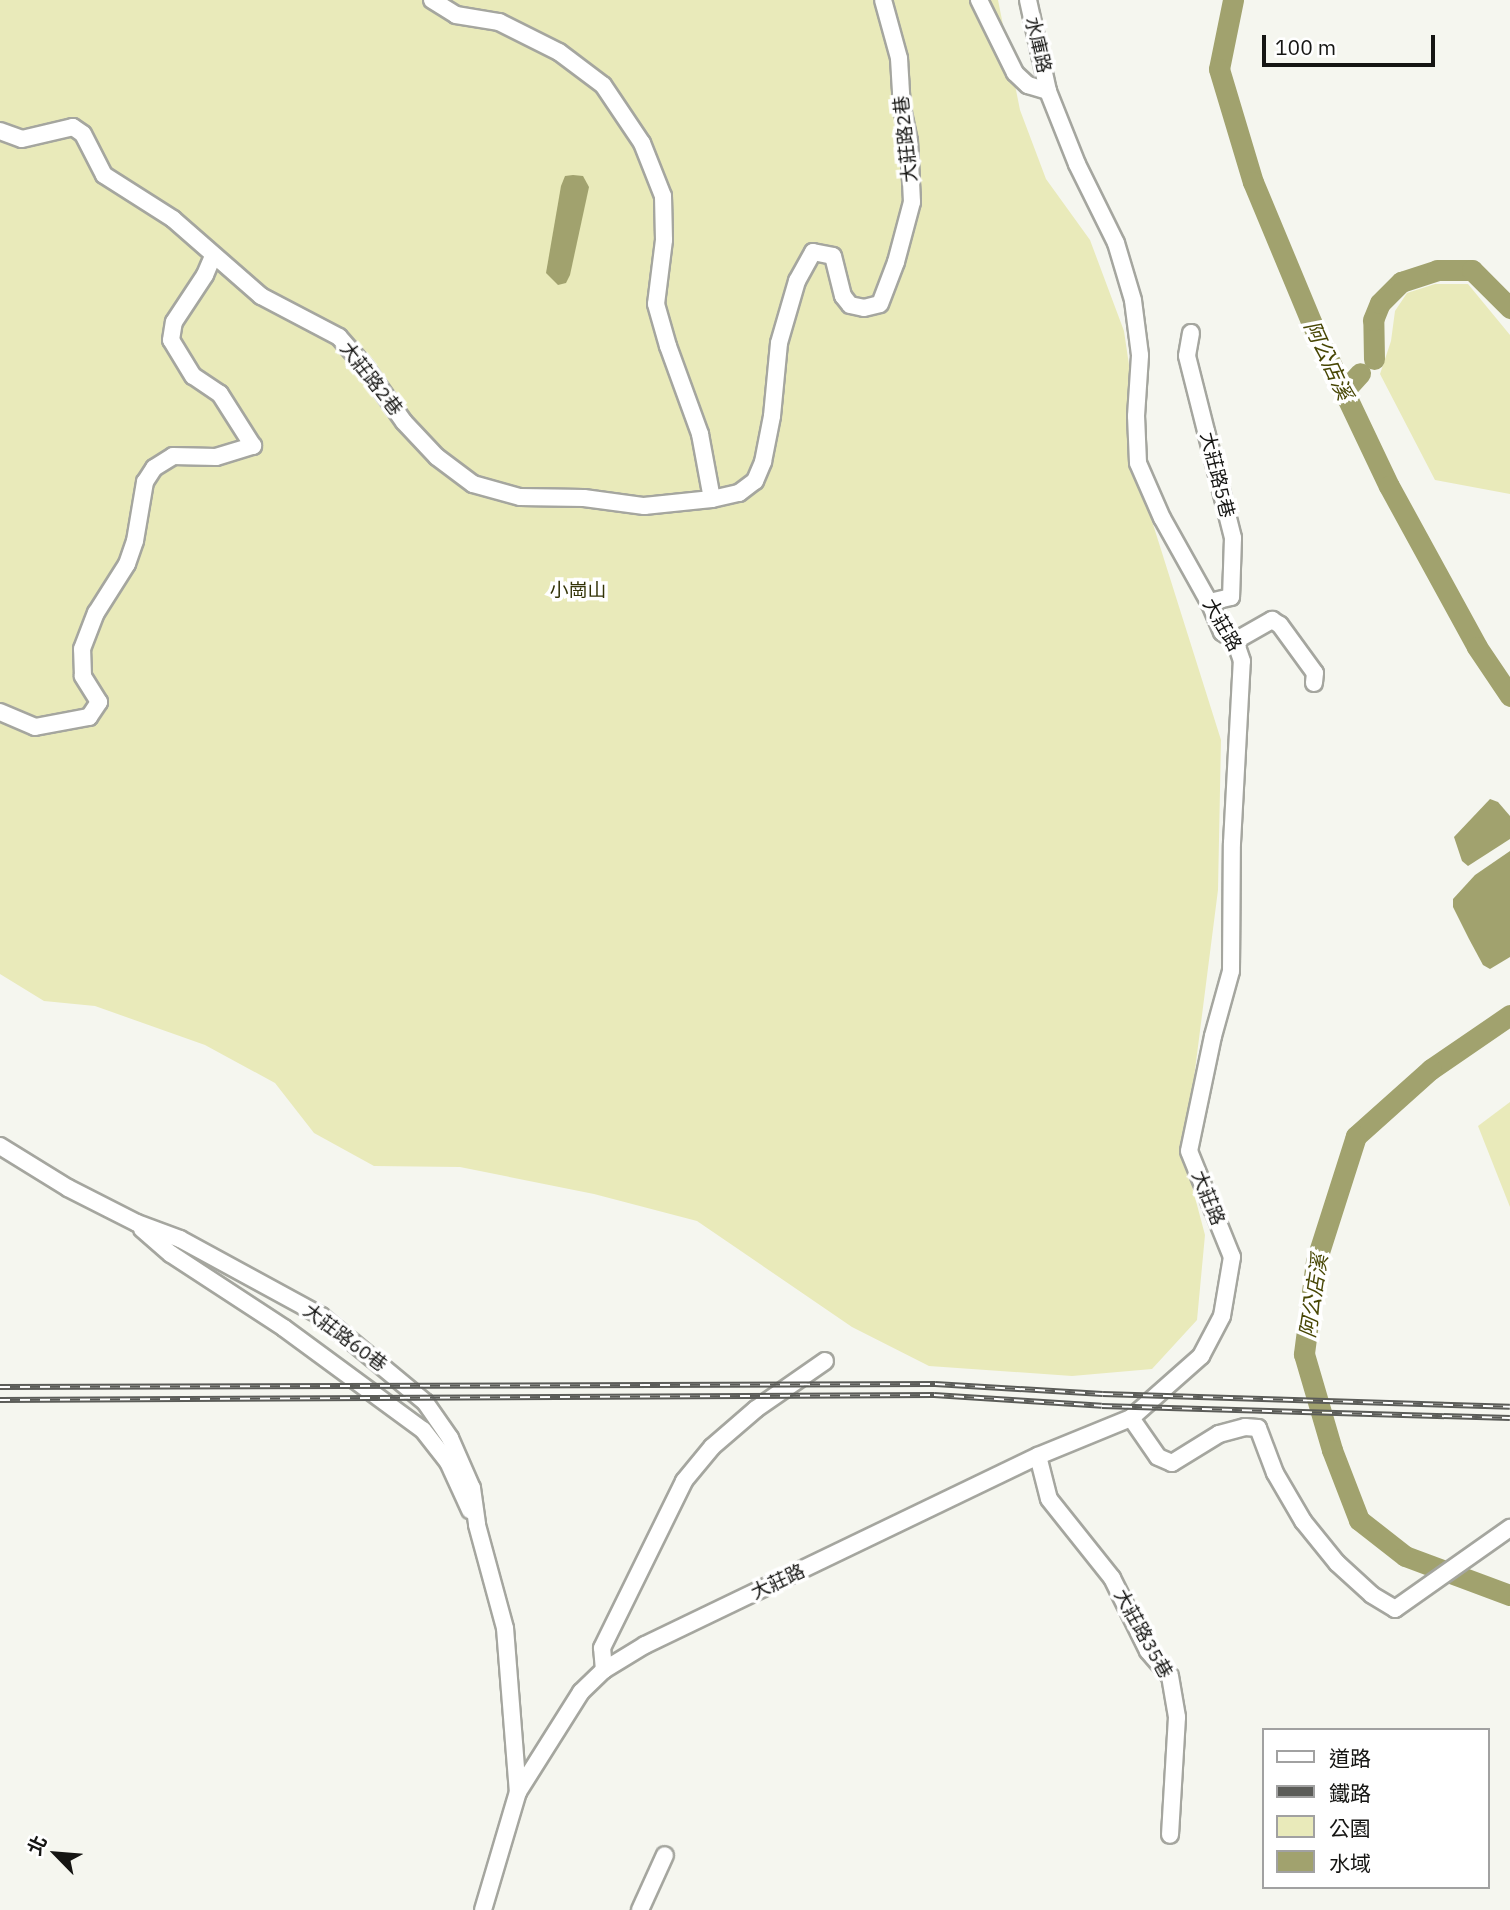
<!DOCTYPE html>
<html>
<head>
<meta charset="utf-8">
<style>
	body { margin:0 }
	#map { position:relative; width:1510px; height:1910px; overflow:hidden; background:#f5f6ef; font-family:"IBM Plex Sans","Noto Sans TC",sans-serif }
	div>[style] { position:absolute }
	.green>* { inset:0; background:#e9eaba }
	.water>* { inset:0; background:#a1a26e }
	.river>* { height:21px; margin:-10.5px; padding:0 10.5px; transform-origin:10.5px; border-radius:10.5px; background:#a1a26e }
	.roads { filter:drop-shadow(2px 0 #a5a69f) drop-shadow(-2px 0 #a5a69f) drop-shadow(0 2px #a5a69f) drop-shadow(0 -2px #a5a69f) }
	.minor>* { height:16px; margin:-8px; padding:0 8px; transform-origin:8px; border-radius:8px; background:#fff }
	.rail>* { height:6px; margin-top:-3px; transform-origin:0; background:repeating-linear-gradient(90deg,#fff 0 10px,#5b5c58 0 20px); box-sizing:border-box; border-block:2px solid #5b5c58 }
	span { translate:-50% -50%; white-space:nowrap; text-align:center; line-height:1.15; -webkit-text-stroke:7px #fff; paint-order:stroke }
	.street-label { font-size:19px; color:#151513 }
	.park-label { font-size:19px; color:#333307 }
	.water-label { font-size:21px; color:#484705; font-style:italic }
	.legend { position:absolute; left:1262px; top:1728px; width:228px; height:161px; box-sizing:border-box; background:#fff; border:2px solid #a1a1a1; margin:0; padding:9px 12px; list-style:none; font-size:21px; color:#151513 }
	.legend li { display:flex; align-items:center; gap:14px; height:35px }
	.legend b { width:35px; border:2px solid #a1a1a1 }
	.north { position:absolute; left:21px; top:1819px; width:70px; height:70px; -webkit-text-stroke:5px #fff; paint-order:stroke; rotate:295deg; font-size:19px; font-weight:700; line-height:28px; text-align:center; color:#151513 }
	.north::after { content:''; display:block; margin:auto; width:24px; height:32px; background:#151513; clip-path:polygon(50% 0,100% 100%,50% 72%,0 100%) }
	.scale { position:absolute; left:1262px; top:35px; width:173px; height:32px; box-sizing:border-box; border:4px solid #151513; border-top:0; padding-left:9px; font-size:21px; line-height:24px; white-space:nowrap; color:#151513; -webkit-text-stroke:5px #fff; paint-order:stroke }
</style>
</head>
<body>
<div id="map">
	<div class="green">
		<i style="clip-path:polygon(0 0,998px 0,1020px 110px,1046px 179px,1090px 240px,1124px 331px,1152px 521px,1221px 740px,1218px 890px,1184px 1156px,1205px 1235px,1197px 1320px,1152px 1369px,1072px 1376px,929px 1366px,852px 1327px,697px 1221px,594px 1194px,460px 1167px,374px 1166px,314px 1133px,275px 1083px,205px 1045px,95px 1006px,44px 1001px,0 974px)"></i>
		<i style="clip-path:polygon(1435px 284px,1468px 284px,1510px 335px,1510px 494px,1435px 480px,1380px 374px,1391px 341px,1395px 311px,1407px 293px)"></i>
		<i style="clip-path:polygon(1510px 1102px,1510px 1207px,1478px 1126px)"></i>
	</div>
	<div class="water">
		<i style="clip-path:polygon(573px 175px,583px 176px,589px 187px,570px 275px,566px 283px,558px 285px,546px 273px,561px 186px,565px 176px)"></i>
		<i style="clip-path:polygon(1490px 799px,1498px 802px,1510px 816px,1510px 839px,1468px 866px,1462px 861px,1454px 837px)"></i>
		<i style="clip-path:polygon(1510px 851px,1510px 957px,1490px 969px,1483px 965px,1469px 939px,1453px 907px,1453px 899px,1475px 875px)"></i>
	</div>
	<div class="river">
		<i style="left:1233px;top:0;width:70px;rotate:101.5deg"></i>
		<i style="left:1219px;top:69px;width:118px;rotate:73.3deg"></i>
		<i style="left:1253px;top:182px;width:154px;rotate:67.4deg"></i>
		<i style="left:1312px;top:324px;width:179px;rotate:64.6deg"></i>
		<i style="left:1389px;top:486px;width:183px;rotate:61.3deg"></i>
		<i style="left:1477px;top:647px;width:59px;rotate:56deg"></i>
		<i style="left:1374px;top:359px;width:39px;rotate:-91deg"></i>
		<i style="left:1373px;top:320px;width:18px;rotate:-68deg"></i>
		<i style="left:1380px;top:303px;width:30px;rotate:-45deg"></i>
		<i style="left:1401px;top:282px;width:38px;rotate:-18deg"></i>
		<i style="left:1437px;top:270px;width:35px"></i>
		<i style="left:1472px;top:270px;width:54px;rotate:45deg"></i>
		<i style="left:1344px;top:391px;width:24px;rotate:-48deg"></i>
		<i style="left:1510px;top:1015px;width:96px;rotate:145.6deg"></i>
		<i style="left:1431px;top:1069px;width:101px;rotate:138.2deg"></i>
		<i style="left:1356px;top:1136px;width:131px;rotate:107.7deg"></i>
		<i style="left:1316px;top:1261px;width:94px;rotate:97.4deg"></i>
		<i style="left:1304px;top:1354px;width:100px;rotate:73.7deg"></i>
		<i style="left:1332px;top:1450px;width:75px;rotate:68.9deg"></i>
		<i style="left:1359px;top:1520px;width:58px;rotate:38deg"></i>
		<i style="left:1405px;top:1556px;width:112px;rotate:20.4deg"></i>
	</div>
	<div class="roads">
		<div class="minor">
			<i style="left:432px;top:0;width:28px;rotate:32deg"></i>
			<i style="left:456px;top:15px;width:44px;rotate:9.2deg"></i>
			<i style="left:499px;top:22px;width:67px;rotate:26.6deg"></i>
			<i style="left:559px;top:52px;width:55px;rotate:36.9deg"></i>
			<i style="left:603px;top:85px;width:70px;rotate:56.1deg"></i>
			<i style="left:642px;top:143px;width:57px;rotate:68.4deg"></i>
			<i style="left:663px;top:196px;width:44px;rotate:88.7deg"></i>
			<i style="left:664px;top:240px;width:64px;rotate:97.1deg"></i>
			<i style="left:656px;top:304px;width:44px;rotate:74.1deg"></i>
			<i style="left:668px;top:346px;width:94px;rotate:70deg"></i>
			<i style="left:700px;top:434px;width:66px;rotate:79.5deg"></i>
			<i style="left:712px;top:499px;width:28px;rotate:-13deg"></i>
			<i style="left:739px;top:493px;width:20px;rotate:-37deg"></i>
			<i style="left:755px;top:481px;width:21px;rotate:-67deg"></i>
			<i style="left:763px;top:462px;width:47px;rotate:-78.9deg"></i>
			<i style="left:772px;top:416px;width:73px;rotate:-84.5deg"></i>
			<i style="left:779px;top:343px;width:65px;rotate:-73.8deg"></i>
			<i style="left:797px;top:281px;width:33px;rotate:-61deg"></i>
			<i style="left:813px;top:252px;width:20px;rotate:11deg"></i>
			<i style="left:833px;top:256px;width:41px;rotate:76deg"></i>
			<i style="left:843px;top:296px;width:11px;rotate:52deg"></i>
			<i style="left:850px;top:305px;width:14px;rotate:12deg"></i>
			<i style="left:864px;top:308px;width:16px;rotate:-14deg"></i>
			<i style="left:880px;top:304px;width:45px;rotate:-69.1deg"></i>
			<i style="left:896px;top:262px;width:62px;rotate:-75.1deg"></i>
			<i style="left:912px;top:202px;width:61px;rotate:-92.8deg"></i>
			<i style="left:909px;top:141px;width:33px;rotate:-102deg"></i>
			<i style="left:902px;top:109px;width:51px;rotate:-93.4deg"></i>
			<i style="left:899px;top:58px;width:60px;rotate:-105.4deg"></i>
			<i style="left:979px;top:0;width:81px;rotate:63.7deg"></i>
			<i style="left:1015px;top:73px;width:18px;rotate:43deg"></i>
			<i style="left:1028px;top:85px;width:21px;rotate:17deg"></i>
			<i style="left:0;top:131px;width:23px;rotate:20deg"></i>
			<i style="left:22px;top:139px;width:52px;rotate:-13.2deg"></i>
			<i style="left:73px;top:127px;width:12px;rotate:35deg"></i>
			<i style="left:83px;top:134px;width:46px;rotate:62.9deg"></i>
			<i style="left:104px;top:175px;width:82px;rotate:32.5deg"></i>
			<i style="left:173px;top:219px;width:117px;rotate:41.2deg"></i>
			<i style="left:261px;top:296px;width:88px;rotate:27.7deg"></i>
			<i style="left:339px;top:337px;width:40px;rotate:49deg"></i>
			<i style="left:365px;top:367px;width:67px;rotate:54.7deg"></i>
			<i style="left:404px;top:422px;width:48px;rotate:46.7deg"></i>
			<i style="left:437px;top:457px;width:45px;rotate:36.9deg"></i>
			<i style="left:473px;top:484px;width:49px;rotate:15.5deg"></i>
			<i style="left:520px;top:497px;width:64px;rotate:0.9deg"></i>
			<i style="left:584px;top:498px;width:61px;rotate:7.6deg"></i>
			<i style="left:644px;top:506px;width:68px;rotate:-5.9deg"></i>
			<i style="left:1191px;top:333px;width:23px;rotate:100deg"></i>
			<i style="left:1187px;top:356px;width:188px;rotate:75.8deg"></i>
			<i style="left:1233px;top:538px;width:59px;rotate:91.9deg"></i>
			<i style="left:1231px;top:597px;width:23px;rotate:167deg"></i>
			<i style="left:1235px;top:641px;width:43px;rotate:-29.6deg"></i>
			<i style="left:1272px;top:620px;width:9px;rotate:32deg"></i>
			<i style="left:1280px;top:625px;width:59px;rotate:53.9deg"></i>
			<i style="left:1315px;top:673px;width:10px;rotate:96deg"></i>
			<i style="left:0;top:712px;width:38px;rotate:23deg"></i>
			<i style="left:35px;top:727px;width:55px;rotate:-10.5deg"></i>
			<i style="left:89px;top:717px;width:18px;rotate:-56deg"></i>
			<i style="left:99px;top:702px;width:31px;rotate:-122deg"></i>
			<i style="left:83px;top:676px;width:27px;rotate:-92deg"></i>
			<i style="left:82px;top:649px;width:39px;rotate:-69deg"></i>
			<i style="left:96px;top:613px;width:58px;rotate:-57.7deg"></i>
			<i style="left:127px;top:564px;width:24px;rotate:-71deg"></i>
			<i style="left:135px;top:541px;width:60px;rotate:-80.4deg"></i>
			<i style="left:145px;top:482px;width:17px;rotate:-57deg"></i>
			<i style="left:154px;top:468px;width:22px;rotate:-32deg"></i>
			<i style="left:173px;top:456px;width:43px;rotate:1.3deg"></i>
			<i style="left:216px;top:457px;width:39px;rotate:-17deg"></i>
			<i style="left:253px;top:446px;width:62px;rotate:-122.4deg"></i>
			<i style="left:220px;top:394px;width:32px;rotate:-146deg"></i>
			<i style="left:193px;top:376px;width:42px;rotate:-121.4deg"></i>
			<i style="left:171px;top:340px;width:18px;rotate:-81deg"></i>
			<i style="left:174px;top:322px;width:56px;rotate:-56.6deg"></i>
			<i style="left:205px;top:275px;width:21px;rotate:-67deg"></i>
			<i style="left:0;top:1146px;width:80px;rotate:31.7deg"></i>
			<i style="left:68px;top:1188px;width:77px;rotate:26.9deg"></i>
			<i style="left:137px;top:1223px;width:46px;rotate:20.4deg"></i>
			<i style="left:180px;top:1239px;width:161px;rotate:28.6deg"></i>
			<i style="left:321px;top:1316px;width:135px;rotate:39.6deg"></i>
			<i style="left:425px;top:1402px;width:44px;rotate:55.2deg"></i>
			<i style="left:450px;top:1438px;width:55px;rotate:66.3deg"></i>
			<i style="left:472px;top:1488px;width:37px;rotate:82deg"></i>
			<i style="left:477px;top:1525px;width:107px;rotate:74.8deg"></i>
			<i style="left:505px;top:1628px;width:165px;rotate:85.5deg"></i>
			<i style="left:142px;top:1229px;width:38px;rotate:41deg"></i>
			<i style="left:171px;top:1254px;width:135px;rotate:33.2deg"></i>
			<i style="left:284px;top:1328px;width:172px;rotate:36.3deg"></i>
			<i style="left:423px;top:1430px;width:41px;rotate:52deg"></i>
			<i style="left:448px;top:1462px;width:53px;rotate:65.4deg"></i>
			<i style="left:1131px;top:1418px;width:47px;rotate:55.3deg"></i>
			<i style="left:1158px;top:1457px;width:15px;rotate:23deg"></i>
			<i style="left:1172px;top:1463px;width:55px;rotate:-31.7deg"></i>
			<i style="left:1219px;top:1434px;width:27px;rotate:-15deg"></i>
			<i style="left:1245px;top:1427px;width:13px;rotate:4deg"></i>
			<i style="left:1258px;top:1428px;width:48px;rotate:69.3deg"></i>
			<i style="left:1275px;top:1473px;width:56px;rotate:59.7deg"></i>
			<i style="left:1303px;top:1521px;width:54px;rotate:51deg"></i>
			<i style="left:1337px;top:1563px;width:47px;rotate:42.4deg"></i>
			<i style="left:1372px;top:1595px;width:27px;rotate:31deg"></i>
			<i style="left:1395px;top:1609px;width:141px;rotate:-35.2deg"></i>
			<i style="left:1038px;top:1456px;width:44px;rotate:75.7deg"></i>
			<i style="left:1049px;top:1499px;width:101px;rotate:51.4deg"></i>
			<i style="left:1112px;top:1578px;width:81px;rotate:63.7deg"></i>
			<i style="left:1148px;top:1651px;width:33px;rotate:49deg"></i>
			<i style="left:1170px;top:1676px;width:42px;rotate:80.3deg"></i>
			<i style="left:1177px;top:1717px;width:118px;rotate:93.4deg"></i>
			<i style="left:604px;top:1670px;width:22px;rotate:-95deg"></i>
			<i style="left:602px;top:1648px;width:186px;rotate:-63.8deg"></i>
			<i style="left:684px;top:1481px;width:44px;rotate:-50.5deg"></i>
			<i style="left:712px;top:1447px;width:58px;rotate:-40.8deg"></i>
			<i style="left:756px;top:1409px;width:84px;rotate:-34.8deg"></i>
			<i style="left:483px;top:1910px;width:123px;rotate:-73.5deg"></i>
			<i style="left:518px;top:1792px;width:118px;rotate:-57.8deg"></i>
			<i style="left:581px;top:1692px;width:32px;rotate:-44deg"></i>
			<i style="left:604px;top:1670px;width:48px;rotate:-31.4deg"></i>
			<i style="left:645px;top:1645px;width:436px;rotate:-25.7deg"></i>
			<i style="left:1038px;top:1456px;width:100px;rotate:-22.2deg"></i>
			<i style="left:1131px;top:1418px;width:94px;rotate:-41.5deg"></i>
			<i style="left:1201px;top:1356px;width:45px;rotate:-62.3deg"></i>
			<i style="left:1222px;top:1316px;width:60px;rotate:-80.4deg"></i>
			<i style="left:1232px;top:1257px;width:114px;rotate:-112.1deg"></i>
			<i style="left:1189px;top:1151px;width:117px;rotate:-78.2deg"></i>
			<i style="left:1213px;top:1036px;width:67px;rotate:-74.5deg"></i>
			<i style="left:1231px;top:971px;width:128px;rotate:-89.6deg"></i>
			<i style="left:1232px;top:843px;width:182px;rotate:-86.9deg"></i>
			<i style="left:1242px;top:661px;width:21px;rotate:-109deg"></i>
			<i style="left:1235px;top:641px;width:16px;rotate:-145deg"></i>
			<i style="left:1222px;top:632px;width:33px;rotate:-113deg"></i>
			<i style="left:1209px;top:602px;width:96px;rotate:-119.2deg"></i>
			<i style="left:1162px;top:518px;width:60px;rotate:-113.6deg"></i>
			<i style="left:1138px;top:463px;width:47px;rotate:-92.4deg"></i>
			<i style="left:1136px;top:416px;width:61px;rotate:-86.2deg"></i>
			<i style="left:1140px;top:355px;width:55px;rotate:-97.3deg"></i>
			<i style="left:1133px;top:300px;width:59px;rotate:-106.6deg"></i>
			<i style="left:1116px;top:243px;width:88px;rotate:-116.3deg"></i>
			<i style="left:1077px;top:164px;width:79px;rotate:-111.7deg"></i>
			<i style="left:1048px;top:91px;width:93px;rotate:-102.4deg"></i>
			<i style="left:640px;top:1910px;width:60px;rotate:-65.6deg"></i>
		</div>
	</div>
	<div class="rail">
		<i style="left:0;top:1387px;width:935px;rotate:-0.18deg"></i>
		<i style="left:935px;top:1384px;width:168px;rotate:3.4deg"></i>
		<i style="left:1103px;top:1394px;width:407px;rotate:1.8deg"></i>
		<i style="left:0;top:1400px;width:934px;rotate:-0.31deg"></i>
		<i style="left:934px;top:1395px;width:168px;rotate:3.7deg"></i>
		<i style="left:1102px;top:1406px;width:408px;rotate:1.7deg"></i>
	</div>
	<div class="street-label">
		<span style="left:1038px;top:45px;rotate:77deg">水庫路</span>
		<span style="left:906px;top:139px;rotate:-96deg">大莊路2巷</span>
		<span style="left:371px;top:379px;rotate:52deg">大莊路2巷</span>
		<span style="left:1217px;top:475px;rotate:76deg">大莊路5巷</span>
		<span style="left:1222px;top:625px;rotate:60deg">大莊路</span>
		<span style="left:1208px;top:1198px;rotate:68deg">大莊路</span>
		<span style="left:345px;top:1338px;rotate:37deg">大莊路60巷</span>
		<span style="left:778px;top:1582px;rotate:-25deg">大莊路</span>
		<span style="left:1143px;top:1634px;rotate:61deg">大莊路35巷</span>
	</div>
	<div class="park-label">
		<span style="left:578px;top:591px">小崗山</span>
	</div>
	<div class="water-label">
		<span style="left:1329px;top:360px;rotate:65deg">阿公店溪</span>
		<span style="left:1313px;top:1296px;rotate:-81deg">阿公店溪</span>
	</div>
	<ul class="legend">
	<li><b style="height:9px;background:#fff"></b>道路</li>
	<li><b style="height:9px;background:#5b5c58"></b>鐵路</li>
	<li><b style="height:19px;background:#e9eaba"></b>公園</li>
	<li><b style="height:19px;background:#a1a26e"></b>水域</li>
	</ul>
	<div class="north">北</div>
	<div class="scale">100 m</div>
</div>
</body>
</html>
